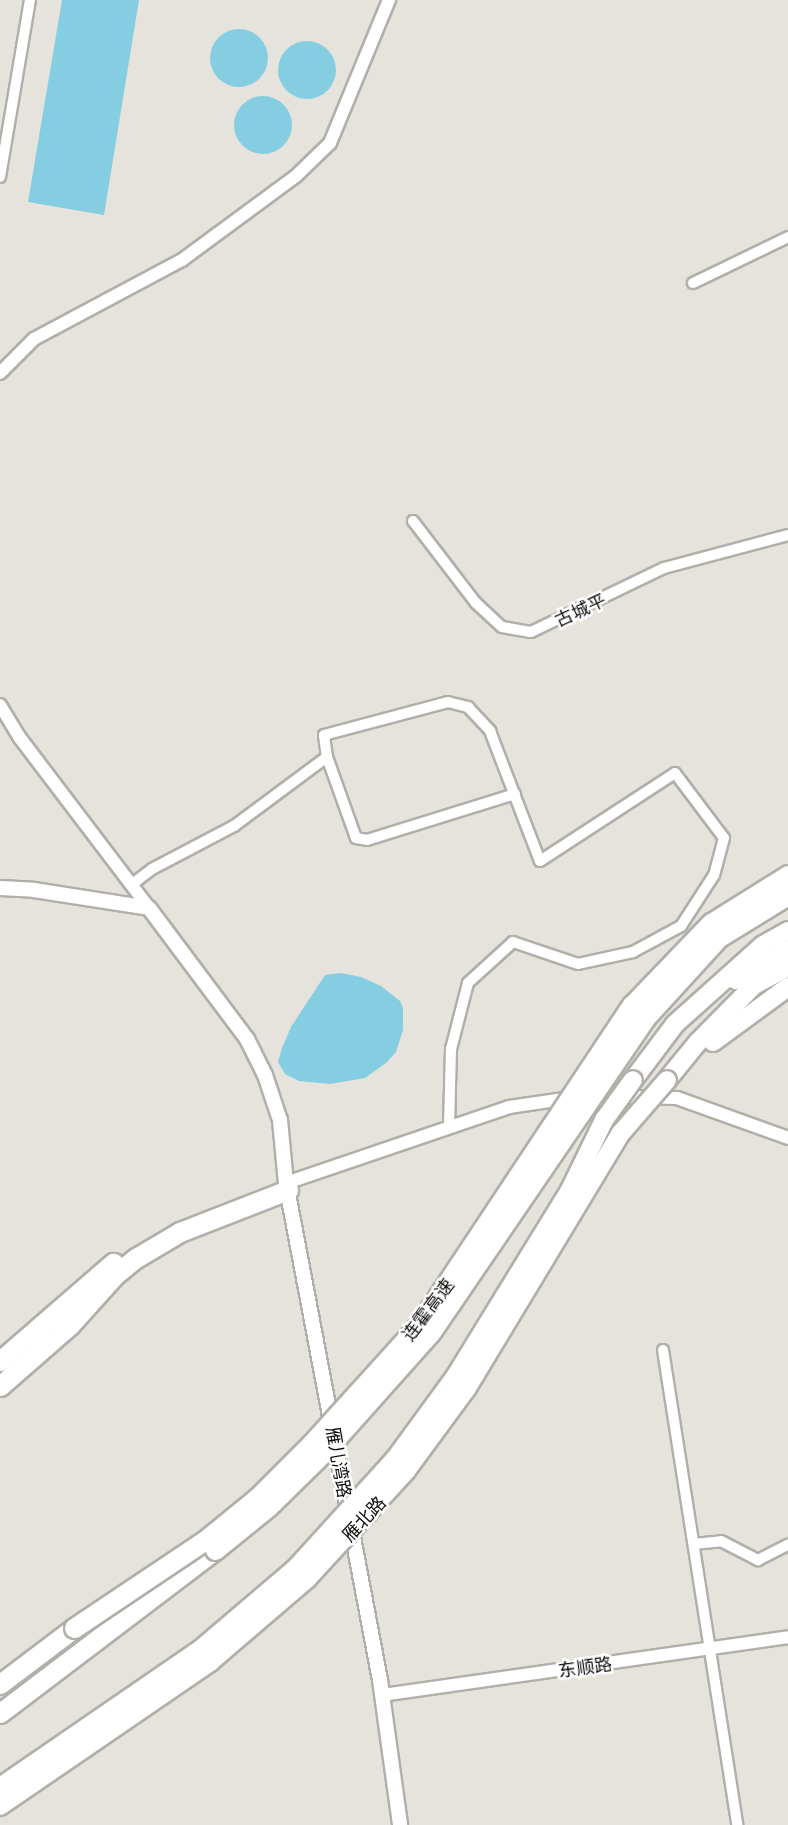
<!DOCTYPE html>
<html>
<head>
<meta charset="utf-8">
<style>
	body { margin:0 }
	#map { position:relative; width:788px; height:1825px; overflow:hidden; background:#e5e3dc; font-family:Georgia,"Noto Sans SC",serif }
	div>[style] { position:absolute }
	.water>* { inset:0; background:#85cee2 }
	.round { border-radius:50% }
	.roads { filter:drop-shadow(2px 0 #b1afa9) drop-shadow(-2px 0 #b1afa9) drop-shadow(0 2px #b1afa9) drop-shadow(0 -2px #b1afa9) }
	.minor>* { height:10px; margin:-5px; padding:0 5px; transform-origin:5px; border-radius:5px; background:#fff }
	.tertiary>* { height:12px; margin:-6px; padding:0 6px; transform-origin:6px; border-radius:6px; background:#fff }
	.secondary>* { height:14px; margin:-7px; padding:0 7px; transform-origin:7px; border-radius:7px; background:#fff }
	.trunk>* { height:18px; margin:-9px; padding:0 9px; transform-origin:9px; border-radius:9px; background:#fff }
	.motorway>* { height:19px; margin:-9.5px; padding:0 9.5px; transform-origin:9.5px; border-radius:9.5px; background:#fff }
	.bridges { filter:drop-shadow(2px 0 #b1afa9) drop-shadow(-2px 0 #b1afa9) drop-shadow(0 2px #b1afa9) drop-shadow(0 -2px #b1afa9) }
	.trunk-bridge>* { height:18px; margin:-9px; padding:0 9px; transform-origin:9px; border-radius:9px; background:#fff }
	.motorway-bridge>* { height:19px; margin:-9.5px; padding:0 9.5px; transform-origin:9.5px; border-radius:9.5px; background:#fff }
	span { translate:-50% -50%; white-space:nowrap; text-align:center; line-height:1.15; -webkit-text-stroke:5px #fff; paint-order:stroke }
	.street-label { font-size:18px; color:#0f0e0c }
</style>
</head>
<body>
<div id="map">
	<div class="water">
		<i style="clip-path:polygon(62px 0,139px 0,104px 215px,28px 202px)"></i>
		<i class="round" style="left:210px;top:29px;width:58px;height:58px"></i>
		<i class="round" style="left:278px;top:41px;width:58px;height:58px"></i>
		<i class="round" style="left:234px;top:96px;width:58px;height:58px"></i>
		<i style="clip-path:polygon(341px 973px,361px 977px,381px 986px,400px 1001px,403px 1008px,403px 1030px,396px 1052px,386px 1063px,365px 1078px,330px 1084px,299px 1081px,285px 1074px,278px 1062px,282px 1048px,291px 1027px,325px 975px)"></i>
	</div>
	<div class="roads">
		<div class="minor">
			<i style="left:0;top:177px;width:180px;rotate:-80.4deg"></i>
			<i style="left:693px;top:283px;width:106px;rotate:-25.8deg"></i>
			<i style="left:413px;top:521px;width:103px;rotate:52.5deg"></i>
			<i style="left:476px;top:603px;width:35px;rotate:43deg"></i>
			<i style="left:502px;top:627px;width:29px;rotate:10deg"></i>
			<i style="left:531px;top:632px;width:148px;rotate:-25.7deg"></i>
			<i style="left:664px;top:568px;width:128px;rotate:-14.9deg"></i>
			<i style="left:327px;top:757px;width:86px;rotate:70.3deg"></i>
			<i style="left:356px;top:838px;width:11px;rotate:10deg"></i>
			<i style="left:367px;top:840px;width:155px;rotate:-17.3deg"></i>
			<i style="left:131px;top:885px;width:26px;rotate:-37deg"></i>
			<i style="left:152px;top:869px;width:93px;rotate:-27.7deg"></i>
			<i style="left:234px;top:826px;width:116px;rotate:-36.6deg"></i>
			<i style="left:327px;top:757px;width:22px;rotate:-98deg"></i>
			<i style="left:324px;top:735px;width:128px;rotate:-14.9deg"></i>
			<i style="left:448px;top:702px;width:21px;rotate:14deg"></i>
			<i style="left:468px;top:707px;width:33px;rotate:47deg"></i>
			<i style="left:490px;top:731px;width:139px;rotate:69deg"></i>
			<i style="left:540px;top:861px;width:161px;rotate:-33.1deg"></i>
			<i style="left:675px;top:773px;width:81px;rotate:53deg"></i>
			<i style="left:724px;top:838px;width:38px;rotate:105deg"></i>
			<i style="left:714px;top:875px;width:61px;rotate:122.9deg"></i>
			<i style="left:681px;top:926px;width:55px;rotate:151.6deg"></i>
			<i style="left:633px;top:952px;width:56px;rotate:167.7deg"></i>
			<i style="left:578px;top:964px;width:69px;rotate:-161.3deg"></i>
			<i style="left:513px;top:942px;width:61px;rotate:137.7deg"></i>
			<i style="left:468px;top:983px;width:68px;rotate:104.4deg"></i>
			<i style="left:451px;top:1049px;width:78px;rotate:91.5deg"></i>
			<i style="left:663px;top:1350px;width:481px;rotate:81.1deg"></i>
			<i style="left:694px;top:1544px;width:27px;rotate:-6deg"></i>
			<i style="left:721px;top:1541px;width:42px;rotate:27.2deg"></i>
			<i style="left:758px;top:1560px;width:34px;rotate:-27deg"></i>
		</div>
		<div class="tertiary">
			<i style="left:0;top:373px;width:48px;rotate:-45deg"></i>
			<i style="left:34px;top:339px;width:168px;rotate:-28.1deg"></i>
			<i style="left:182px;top:260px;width:142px;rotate:-36.4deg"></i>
			<i style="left:296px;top:176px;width:47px;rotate:-44.1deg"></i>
			<i style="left:330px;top:143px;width:155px;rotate:-67.6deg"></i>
			<i style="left:0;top:705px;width:39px;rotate:59deg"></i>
			<i style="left:20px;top:738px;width:213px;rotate:52.8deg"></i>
			<i style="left:589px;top:1096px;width:88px;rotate:1.3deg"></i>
			<i style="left:677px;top:1098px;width:118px;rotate:19.8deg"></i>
			<i style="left:286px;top:1183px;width:236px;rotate:-18.8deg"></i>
			<i style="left:509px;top:1107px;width:63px;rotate:-8.3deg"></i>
			<i style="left:382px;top:1695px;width:410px;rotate:-8.1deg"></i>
		</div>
		<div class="secondary">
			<i style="left:0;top:888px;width:34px;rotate:3deg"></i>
			<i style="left:34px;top:890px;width:116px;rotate:8.9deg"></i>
			<i style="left:149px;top:908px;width:164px;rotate:53.2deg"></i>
			<i style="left:247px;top:1039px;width:40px;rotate:63.4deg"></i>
			<i style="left:265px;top:1075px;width:47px;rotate:71.6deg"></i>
			<i style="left:280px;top:1120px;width:63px;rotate:84.6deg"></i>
			<i style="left:286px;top:1183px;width:506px;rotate:79.29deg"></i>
			<i style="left:380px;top:1680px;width:146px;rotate:82.1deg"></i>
		</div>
		<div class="trunk">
			<i style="left:736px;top:980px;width:60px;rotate:-29.1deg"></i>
			<i style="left:713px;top:1042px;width:93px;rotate:-36.3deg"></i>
			<i style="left:633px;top:1080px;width:70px;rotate:-53.1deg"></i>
			<i style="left:675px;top:1024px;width:118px;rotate:-41.9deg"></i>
			<i style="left:763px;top:945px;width:29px;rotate:-29deg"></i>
			<i style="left:667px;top:1080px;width:49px;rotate:-50.8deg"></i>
			<i style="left:698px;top:1042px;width:80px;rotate:-45.5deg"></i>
			<i style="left:754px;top:985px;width:38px;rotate:-28deg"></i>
		</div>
		<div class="motorway">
			<i style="left:0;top:1361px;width:150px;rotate:-40.9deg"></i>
			<i style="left:0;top:1386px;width:93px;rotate:-41.1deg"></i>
			<i style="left:70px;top:1325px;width:69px;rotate:-48deg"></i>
			<i style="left:116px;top:1274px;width:26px;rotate:-39deg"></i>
			<i style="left:136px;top:1258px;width:51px;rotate:-30.6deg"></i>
			<i style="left:180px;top:1232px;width:116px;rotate:-21.3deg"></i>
			<i style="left:0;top:1684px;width:93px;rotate:-37.1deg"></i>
			<i style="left:0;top:1713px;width:270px;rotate:-37.2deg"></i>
		</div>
	</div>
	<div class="bridges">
		<div class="trunk-bridge">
			<i style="left:0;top:1787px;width:245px;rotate:-34.5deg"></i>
			<i style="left:202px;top:1648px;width:123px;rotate:-40.4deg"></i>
			<i style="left:296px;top:1568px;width:147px;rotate:-47.8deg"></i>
			<i style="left:395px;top:1459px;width:102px;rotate:-53.8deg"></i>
			<i style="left:455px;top:1377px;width:220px;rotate:-58.4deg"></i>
			<i style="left:570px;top:1190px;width:78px;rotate:-64.1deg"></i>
			<i style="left:604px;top:1120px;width:49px;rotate:-54.1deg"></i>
			<i style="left:0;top:1806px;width:255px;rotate:-34.4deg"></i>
			<i style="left:210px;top:1662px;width:128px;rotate:-40.6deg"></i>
			<i style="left:307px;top:1579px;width:147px;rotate:-47.5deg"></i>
			<i style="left:406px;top:1471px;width:103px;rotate:-53.7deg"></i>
			<i style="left:467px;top:1388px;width:298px;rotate:-58.9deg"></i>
			<i style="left:621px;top:1133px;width:70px;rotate:-49deg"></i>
		</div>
		<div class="motorway-bridge">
			<i style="left:215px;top:1550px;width:68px;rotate:-39.1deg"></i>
			<i style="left:268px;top:1507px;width:80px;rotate:-44.5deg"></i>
			<i style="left:325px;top:1451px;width:159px;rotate:-48.3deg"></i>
			<i style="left:431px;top:1332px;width:380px;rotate:-55.7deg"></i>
			<i style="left:645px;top:1018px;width:108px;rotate:-47.6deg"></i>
			<i style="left:718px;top:938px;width:82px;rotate:-31.6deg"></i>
			<i style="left:74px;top:1628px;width:156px;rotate:-33.8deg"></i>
			<i style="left:204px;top:1541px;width:70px;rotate:-39.2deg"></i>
			<i style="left:258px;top:1497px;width:75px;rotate:-45deg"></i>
			<i style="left:311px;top:1444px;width:161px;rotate:-47.8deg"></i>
			<i style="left:419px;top:1325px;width:384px;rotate:-56.4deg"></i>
			<i style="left:632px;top:1005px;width:114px;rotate:-46.1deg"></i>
			<i style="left:711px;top:923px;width:91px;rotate:-31.9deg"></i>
		</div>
	</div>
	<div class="street-label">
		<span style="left:580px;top:609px;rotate:-25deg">古城平</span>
		<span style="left:427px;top:1309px;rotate:-53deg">连霍高速</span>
		<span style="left:340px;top:1462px;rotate:80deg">雁儿湾路</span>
		<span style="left:363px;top:1518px;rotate:-47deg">雁北路</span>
		<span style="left:585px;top:1666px;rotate:-8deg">东顺路</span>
	</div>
</div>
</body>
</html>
